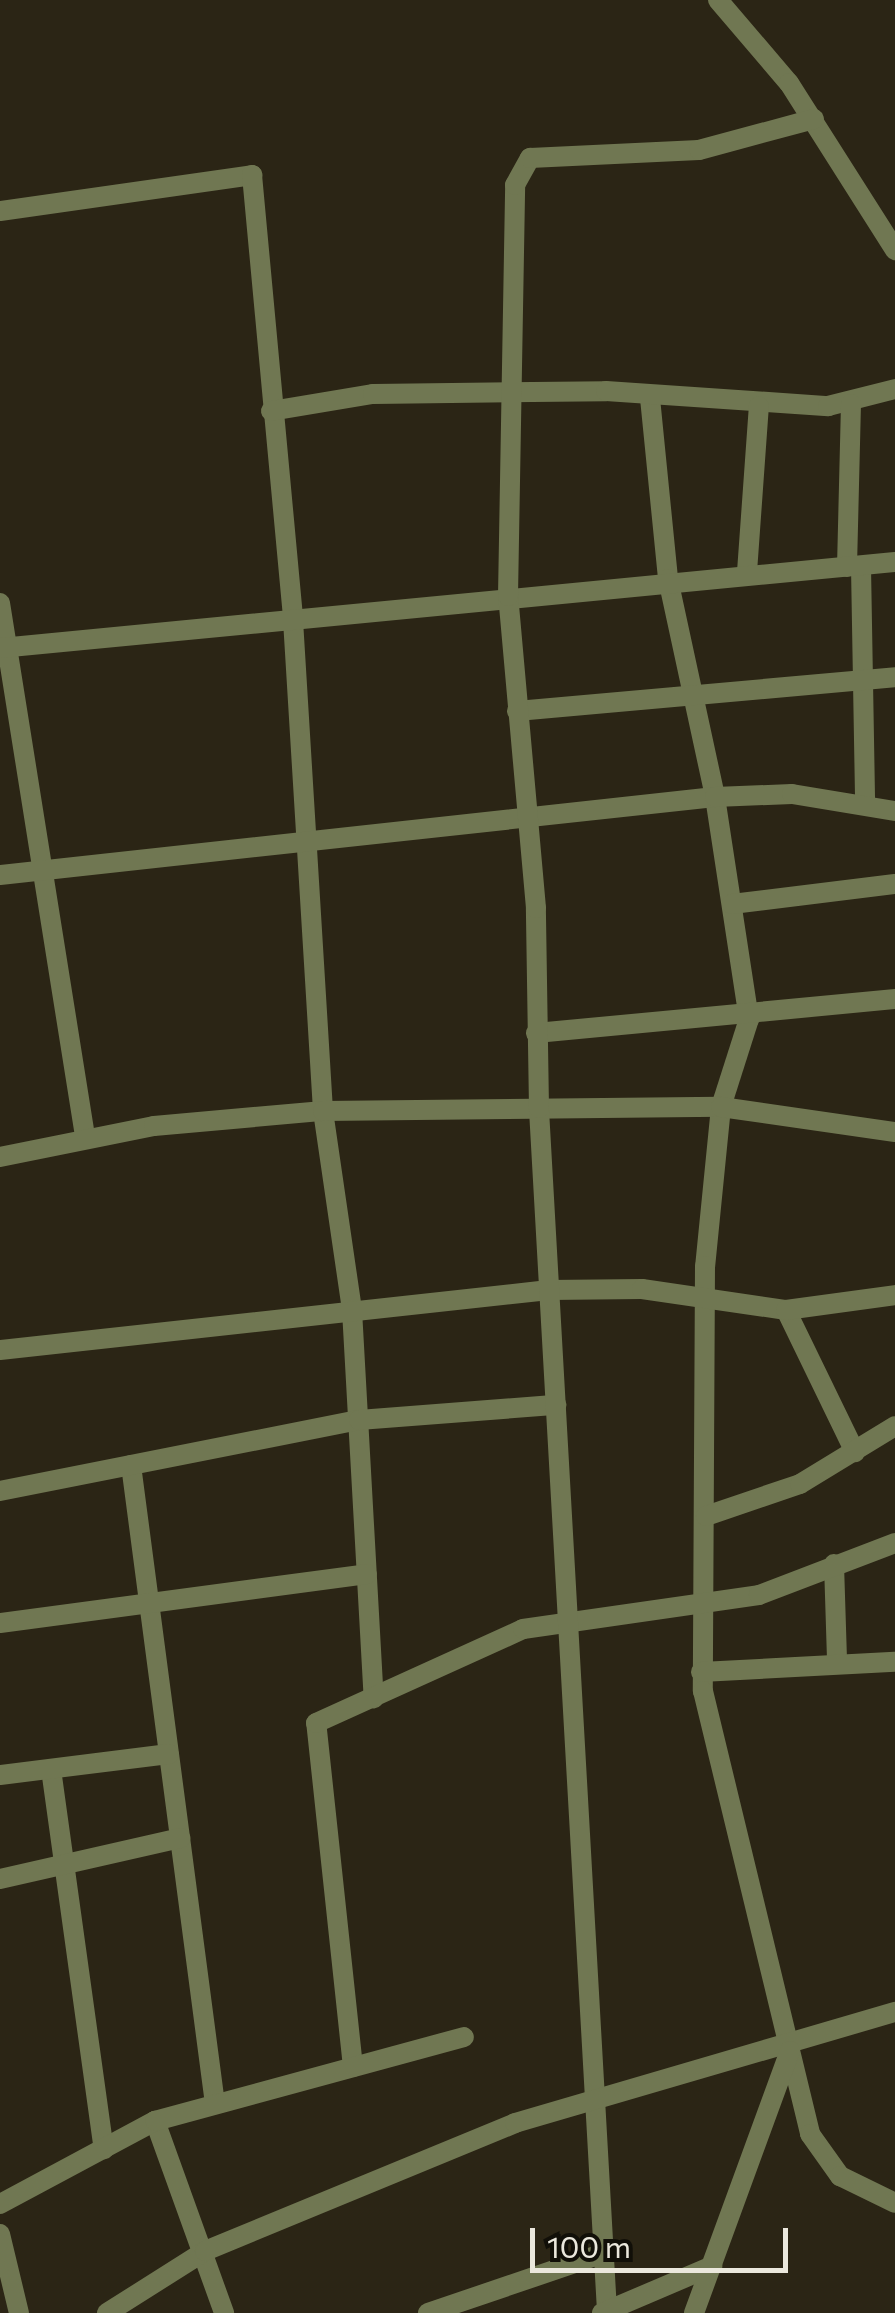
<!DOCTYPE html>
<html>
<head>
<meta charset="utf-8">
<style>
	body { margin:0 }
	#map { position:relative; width:895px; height:2313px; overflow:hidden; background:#2b2515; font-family:Commissioner,sans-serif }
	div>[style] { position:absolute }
	.minor>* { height:20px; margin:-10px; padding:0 10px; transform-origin:10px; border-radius:10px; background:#707752 }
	span { translate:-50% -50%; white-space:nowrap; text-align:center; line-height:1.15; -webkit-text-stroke:8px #110f08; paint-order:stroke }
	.scale { position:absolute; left:530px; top:2228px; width:258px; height:45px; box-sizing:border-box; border:5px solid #ebe8dd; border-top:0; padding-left:12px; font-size:30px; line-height:35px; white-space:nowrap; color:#ebe8dd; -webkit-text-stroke:8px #110f08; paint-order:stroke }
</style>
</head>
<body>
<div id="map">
	<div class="minor">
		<i style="left:718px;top:0;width:109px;rotate:49.5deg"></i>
		<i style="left:789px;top:83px;width:198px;rotate:57.6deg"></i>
		<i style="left:0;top:211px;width:255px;rotate:-8.1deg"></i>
		<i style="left:252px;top:175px;width:447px;rotate:84.7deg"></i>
		<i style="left:293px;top:620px;width:492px;rotate:86.5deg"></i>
		<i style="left:323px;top:1111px;width:201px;rotate:81.7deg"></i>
		<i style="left:352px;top:1310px;width:389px;rotate:86.8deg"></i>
		<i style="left:650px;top:398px;width:182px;rotate:84.3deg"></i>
		<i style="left:668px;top:579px;width:223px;rotate:77.8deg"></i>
		<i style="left:715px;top:797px;width:225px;rotate:81.3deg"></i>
		<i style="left:749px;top:1019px;width:92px;rotate:107.7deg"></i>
		<i style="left:721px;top:1107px;width:160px;rotate:95.7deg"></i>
		<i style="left:705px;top:1266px;width:425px;rotate:90.3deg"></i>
		<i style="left:703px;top:1691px;width:456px;rotate:76.4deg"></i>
		<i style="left:810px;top:2134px;width:52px;rotate:54.5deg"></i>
		<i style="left:840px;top:2176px;width:61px;rotate:26.1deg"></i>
		<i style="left:271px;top:411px;width:103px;rotate:-9.5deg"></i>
		<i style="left:373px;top:394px;width:233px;rotate:-0.7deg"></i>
		<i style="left:606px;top:391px;width:223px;rotate:3.9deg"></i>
		<i style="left:828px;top:406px;width:69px;rotate:-14.2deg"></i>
		<i style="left:847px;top:567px;width:163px;rotate:-88.6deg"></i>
		<i style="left:861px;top:567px;width:238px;rotate:89deg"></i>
		<i style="left:747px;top:572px;width:166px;rotate:-85.9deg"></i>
		<i style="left:0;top:603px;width:540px;rotate:80.94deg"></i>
		<i style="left:0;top:648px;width:899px;rotate:-5.49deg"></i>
		<i style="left:517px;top:711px;width:380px;rotate:-5.1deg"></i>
		<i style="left:0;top:875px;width:719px;rotate:-6.23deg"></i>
		<i style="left:715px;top:797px;width:77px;rotate:-2.2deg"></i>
		<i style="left:792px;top:794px;width:104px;rotate:9.4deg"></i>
		<i style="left:732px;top:904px;width:164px;rotate:-7deg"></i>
		<i style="left:536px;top:1033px;width:361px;rotate:-5.4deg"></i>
		<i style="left:0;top:1157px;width:157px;rotate:-11.4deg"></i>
		<i style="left:154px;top:1126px;width:170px;rotate:-5.1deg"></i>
		<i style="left:323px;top:1111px;width:398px;rotate:-0.6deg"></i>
		<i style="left:721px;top:1107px;width:176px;rotate:8.2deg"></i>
		<i style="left:786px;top:1310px;width:158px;rotate:64.1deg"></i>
		<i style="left:0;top:1350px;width:552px;rotate:-6.24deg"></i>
		<i style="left:549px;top:1290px;width:93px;rotate:-0.6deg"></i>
		<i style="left:642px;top:1289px;width:146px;rotate:8.3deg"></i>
		<i style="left:786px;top:1310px;width:110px;rotate:-7.8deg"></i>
		<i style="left:131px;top:1465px;width:644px;rotate:82.51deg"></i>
		<i style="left:0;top:1491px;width:366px;rotate:-11.2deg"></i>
		<i style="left:359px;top:1420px;width:198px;rotate:-4.4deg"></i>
		<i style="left:706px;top:1516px;width:99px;rotate:-18.8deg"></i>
		<i style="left:800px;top:1484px;width:111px;rotate:-31.4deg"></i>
		<i style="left:834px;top:1564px;width:97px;rotate:88.2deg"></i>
		<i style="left:0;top:1623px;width:370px;rotate:-7.6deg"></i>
		<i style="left:701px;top:1672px;width:194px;rotate:-3deg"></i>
		<i style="left:51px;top:1769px;width:384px;rotate:82.1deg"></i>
		<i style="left:0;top:1775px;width:170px;rotate:-7.1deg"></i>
		<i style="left:0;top:1879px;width:185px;rotate:-12.8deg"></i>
		<i style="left:353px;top:2067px;width:346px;rotate:-96.1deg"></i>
		<i style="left:316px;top:1723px;width:227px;rotate:-24.4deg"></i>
		<i style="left:523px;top:1629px;width:238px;rotate:-8.2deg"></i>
		<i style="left:759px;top:1595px;width:146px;rotate:-20.9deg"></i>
		<i style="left:155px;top:2121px;width:204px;rotate:70.2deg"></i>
		<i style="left:0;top:2204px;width:176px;rotate:-28.2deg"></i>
		<i style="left:155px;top:2121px;width:320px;rotate:-15.2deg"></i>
		<i style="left:0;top:2234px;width:81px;rotate:76.5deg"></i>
		<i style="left:607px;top:2311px;width:1205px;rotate:-93.24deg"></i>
		<i style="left:539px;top:1108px;width:200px;rotate:-90.9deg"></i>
		<i style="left:536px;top:908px;width:313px;rotate:-95.1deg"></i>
		<i style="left:508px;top:596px;width:411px;rotate:-89deg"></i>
		<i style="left:515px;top:185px;width:31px;rotate:-61deg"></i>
		<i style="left:530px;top:158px;width:169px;rotate:-2.7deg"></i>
		<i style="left:699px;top:150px;width:119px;rotate:-15.1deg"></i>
		<i style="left:107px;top:2313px;width:116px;rotate:-32.3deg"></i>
		<i style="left:205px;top:2251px;width:335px;rotate:-22.4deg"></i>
		<i style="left:515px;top:2123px;width:396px;rotate:-16.3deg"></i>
		<i style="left:428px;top:2313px;width:186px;rotate:-18.8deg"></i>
		<i style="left:602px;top:2313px;width:120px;rotate:-23.1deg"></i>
		<i style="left:694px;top:2313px;width:279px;rotate:-69.9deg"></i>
	</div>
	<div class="scale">100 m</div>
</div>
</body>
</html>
